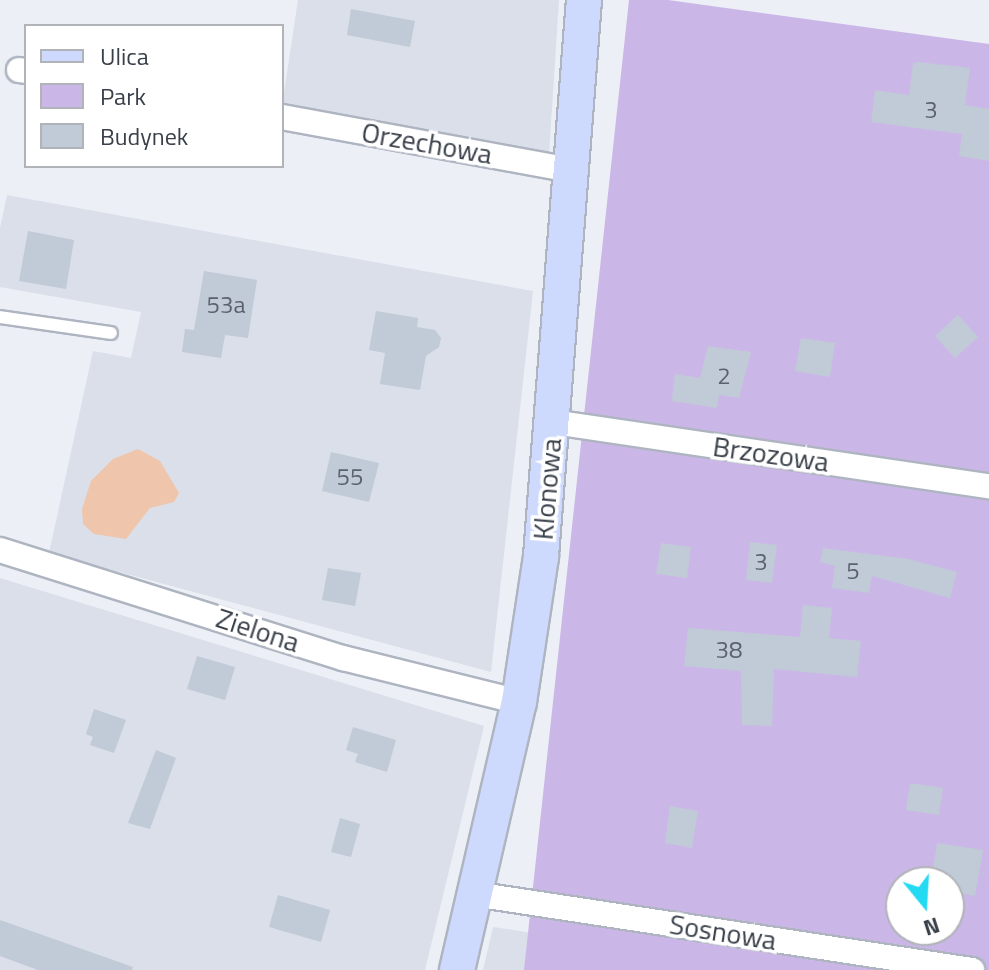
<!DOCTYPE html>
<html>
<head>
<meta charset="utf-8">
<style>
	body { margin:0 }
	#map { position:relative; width:989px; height:970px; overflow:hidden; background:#eceff5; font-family:"Titillium Web",sans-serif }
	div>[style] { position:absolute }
	.residential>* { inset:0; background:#dadfe9 }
	.green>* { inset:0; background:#cbb6e8 }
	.water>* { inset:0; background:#efc5ab }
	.building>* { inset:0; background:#c1cad7 }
	.roads { filter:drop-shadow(2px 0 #aeb5c1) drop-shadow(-2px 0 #aeb5c1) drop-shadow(0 2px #aeb5c1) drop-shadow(0 -2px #aeb5c1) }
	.lane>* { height:12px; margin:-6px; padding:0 6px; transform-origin:6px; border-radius:6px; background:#fff }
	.street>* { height:24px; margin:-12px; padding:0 12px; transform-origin:12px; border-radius:12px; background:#fff }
	.secondary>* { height:34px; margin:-17px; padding:0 17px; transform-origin:17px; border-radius:17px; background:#cedafd }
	span { translate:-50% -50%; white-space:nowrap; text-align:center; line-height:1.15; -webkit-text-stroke:7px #fff; paint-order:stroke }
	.number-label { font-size:24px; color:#5b626d }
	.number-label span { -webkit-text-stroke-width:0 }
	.street-label { font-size:28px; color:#39404a }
	.legend { position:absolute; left:24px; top:24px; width:260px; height:144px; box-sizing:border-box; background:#fff; border:2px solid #b0b3b7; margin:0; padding:10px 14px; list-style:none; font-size:24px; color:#39404a }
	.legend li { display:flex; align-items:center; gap:16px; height:40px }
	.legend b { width:40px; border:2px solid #b0b3b7 }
	.north { position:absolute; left:885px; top:866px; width:80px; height:80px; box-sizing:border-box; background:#fff; border:2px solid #b0b3b7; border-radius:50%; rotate:162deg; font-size:22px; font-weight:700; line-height:32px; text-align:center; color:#39404a }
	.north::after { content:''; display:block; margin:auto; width:28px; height:36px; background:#24daf3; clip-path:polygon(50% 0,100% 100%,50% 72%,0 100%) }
</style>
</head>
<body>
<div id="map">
	<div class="residential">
		<i style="clip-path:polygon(298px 0,559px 0,549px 154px,282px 106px)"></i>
		<i style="clip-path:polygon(7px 195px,533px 291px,491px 672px,49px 553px,93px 351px,131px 358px,141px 312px,0 287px,0 228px)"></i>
		<i style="clip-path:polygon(0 578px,484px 726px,425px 970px,0 970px)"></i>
		<i style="clip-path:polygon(493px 927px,785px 970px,483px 970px)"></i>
	</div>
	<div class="green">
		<i style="clip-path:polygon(evenodd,629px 0,668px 0,989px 44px,989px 970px,524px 970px,629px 0,901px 882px,949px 882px,949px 930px,901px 930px,901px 882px)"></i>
	</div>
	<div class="water">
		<i style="clip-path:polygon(138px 449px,160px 461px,179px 493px,174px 502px,150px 508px,126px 539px,94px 534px,83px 524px,82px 509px,91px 481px,113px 459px)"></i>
	</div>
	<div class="building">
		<i style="clip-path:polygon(351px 9px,415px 21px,410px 47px,347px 35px)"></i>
		<i style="clip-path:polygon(919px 62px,970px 68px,965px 105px,989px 109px,989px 161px,959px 156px,962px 134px,871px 122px,875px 90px,909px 95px,913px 63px)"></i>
		<i style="clip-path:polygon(28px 231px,74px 240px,66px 289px,19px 281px)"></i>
		<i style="clip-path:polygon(204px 271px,257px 280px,248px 338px,225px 335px,221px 358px,182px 352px,185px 329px,194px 330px)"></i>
		<i style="clip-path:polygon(376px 311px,418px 318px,417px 327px,435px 330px,441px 338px,439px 347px,426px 356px,420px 390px,380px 384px,385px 353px,369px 350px)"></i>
		<i style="clip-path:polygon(958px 315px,978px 337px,955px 358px,935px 336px)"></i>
		<i style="clip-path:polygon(801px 338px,835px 343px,830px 377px,795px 371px)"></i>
		<i style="clip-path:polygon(708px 346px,751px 352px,739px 398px,719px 395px,717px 408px,672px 401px,675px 374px,700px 378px)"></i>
		<i style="clip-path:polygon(331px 452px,379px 463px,369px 502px,322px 491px)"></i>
		<i style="clip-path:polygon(750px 542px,777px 545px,772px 583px,746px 580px)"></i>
		<i style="clip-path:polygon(661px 543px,691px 547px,687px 578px,656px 574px)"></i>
		<i style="clip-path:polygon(823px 548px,909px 559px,957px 572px,950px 598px,872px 576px,869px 593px,832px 588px,835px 566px,820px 562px)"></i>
		<i style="clip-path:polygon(328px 568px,361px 573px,355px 606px,322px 600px)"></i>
		<i style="clip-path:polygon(803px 605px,832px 608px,829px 638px,861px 641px,857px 677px,774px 669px,772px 726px,742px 725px,741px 671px,684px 666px,688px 628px,800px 637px)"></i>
		<i style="clip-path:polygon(197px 656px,235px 667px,225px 700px,187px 689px)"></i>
		<i style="clip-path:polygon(94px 709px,126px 720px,114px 753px,90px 745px,93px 737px,86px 734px)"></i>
		<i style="clip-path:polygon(353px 727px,396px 740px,387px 772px,355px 762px,358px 754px,346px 750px)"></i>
		<i style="clip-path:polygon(156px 750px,176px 758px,150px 829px,128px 823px)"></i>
		<i style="clip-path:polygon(910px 783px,943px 788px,939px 815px,906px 810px)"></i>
		<i style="clip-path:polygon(670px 806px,698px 811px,692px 848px,665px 843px)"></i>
		<i style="clip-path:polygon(340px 818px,360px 824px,351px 857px,331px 852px)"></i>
		<i style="clip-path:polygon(937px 843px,983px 850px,975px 896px,949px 891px,949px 882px,931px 882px)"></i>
		<i style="clip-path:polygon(278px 895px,330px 910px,321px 942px,269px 927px)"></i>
		<i style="clip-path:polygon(0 920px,133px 967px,132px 970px,38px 970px,0 956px)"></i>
	</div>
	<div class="roads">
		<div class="lane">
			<i style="left:0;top:317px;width:112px;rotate:8.2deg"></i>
		</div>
		<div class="street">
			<i style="left:19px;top:70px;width:7px;rotate:8deg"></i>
			<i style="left:282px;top:117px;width:294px;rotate:10.4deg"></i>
			<i style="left:553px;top:422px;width:441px;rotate:8.4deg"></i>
			<i style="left:0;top:550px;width:360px;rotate:17.5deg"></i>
			<i style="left:343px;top:658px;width:181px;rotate:14deg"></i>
			<i style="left:474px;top:894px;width:504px;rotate:8.68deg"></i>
		</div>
		<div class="secondary">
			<i style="left:457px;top:970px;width:275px;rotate:-77deg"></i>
			<i style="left:519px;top:702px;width:148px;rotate:-81.4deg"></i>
			<i style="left:541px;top:556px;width:558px;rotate:-85.58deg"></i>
		</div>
	</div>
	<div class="number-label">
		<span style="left:931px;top:110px">3</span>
		<span style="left:226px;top:305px">53a</span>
		<span style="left:724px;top:376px">2</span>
		<span style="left:350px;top:477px">55</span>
		<span style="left:761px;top:562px">3</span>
		<span style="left:853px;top:571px">5</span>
		<span style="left:729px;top:650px">38</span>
	</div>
	<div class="street-label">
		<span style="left:427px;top:143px;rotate:10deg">Orzechowa</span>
		<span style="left:771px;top:454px;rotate:8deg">Brzozowa</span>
		<span style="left:547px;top:489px;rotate:-85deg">Klonowa</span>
		<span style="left:258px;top:630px;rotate:18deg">Zielona</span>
		<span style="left:723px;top:932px;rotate:9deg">Sosnowa</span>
	</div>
	<ul class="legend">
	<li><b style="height:10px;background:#cedafd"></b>Ulica</li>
	<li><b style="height:22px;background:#cbb6e8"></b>Park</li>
	<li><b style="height:22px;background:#c1cad7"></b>Budynek</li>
	</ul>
	<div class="north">N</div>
</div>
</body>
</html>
